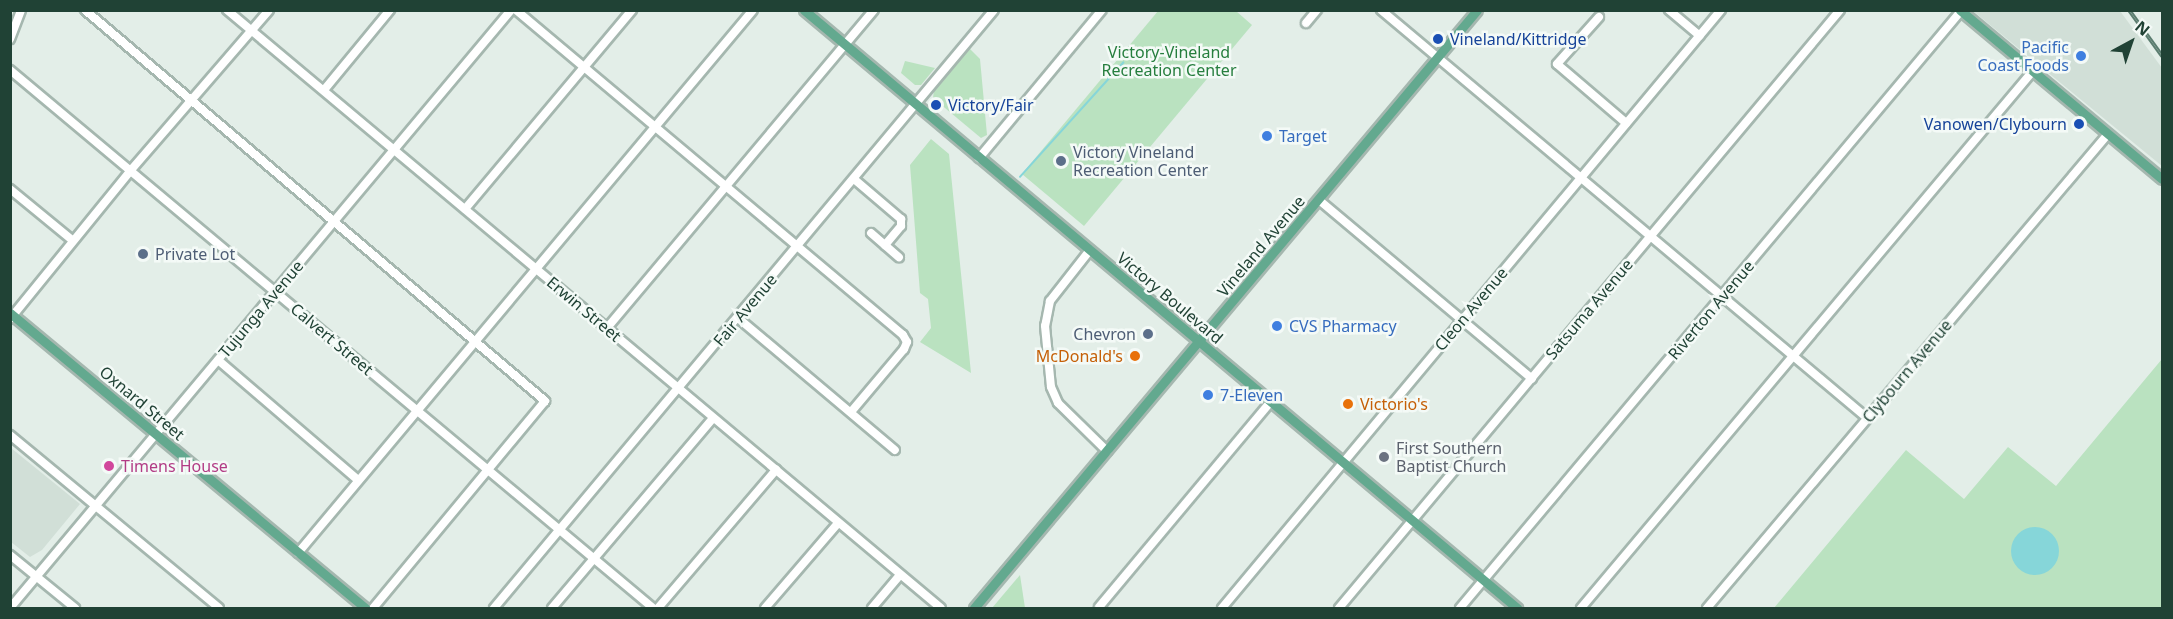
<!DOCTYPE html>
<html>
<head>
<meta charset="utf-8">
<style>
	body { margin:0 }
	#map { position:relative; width:2173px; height:619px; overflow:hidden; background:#e3eee8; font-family:"Noto Sans",sans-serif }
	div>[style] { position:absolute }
	.built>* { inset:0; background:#d1dfd7 }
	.green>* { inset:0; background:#bae2c0 }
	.water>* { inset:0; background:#86d6d9 }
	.round { border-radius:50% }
	.stream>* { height:1.5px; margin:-0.75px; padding:0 0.75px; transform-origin:0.75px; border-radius:0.75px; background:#86d6d9 }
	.roads { filter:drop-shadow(2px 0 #a5b7af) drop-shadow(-2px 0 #a5b7af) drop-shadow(0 2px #a5b7af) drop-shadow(0 -2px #a5b7af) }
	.minor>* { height:8px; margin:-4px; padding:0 4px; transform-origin:4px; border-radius:4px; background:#fff }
	.major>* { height:9px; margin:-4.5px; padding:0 4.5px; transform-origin:4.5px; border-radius:4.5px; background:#63a98f }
	.rail>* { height:4px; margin-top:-2px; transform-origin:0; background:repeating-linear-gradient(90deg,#f4faf7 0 4.5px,#5b7d70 0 9px); box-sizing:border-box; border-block:2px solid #5b7d70 }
	.dots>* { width:16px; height:16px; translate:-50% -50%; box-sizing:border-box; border:3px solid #f4faf7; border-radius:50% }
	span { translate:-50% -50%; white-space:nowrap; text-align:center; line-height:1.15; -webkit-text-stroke:5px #f4faf7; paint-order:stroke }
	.transit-label { font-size:16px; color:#164399 }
	.left { translate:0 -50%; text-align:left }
	.right { translate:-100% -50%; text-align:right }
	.shop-label { font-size:16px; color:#366cbe }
	.park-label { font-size:16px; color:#267e3e }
	.service-label { font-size:16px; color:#4e5e75 }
	.street-label { font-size:16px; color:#204235 }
	.food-label { font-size:16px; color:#c56008 }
	.worship-label { font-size:16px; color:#5b616d }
	.hotel-label { font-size:16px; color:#b23c85 }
	.frame { position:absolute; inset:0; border:12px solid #204235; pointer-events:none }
	.north { position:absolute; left:2101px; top:12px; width:60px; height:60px; -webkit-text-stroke:4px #f4faf7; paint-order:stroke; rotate:40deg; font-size:16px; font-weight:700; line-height:24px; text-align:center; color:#204235 }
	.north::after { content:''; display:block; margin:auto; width:21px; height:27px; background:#204235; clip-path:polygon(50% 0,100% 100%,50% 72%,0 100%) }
</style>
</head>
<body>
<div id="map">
	<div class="built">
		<i style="clip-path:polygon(1973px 11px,2120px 11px,2162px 68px,2162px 166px)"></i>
		<i style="clip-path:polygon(11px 448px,80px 504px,42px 550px,30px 557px,11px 542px)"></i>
	</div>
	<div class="green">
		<i style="clip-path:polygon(1158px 11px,1236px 11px,1252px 25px,1084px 226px,1022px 174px)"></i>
		<i style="clip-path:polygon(969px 48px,980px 59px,987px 135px,981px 138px,933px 98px,934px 90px)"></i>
		<i style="clip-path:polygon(905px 61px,935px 68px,921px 85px,915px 85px,901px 73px)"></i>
		<i style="clip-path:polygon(931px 139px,949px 154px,971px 373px,920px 342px,931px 328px,928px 299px,920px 293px,910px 165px)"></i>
		<i style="clip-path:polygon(2162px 359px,2162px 608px,1774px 608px,1906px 450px,1964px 499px,2008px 447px,2056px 486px)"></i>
		<i style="clip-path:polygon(1020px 575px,1025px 608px,992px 608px)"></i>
	</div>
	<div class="water">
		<i class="round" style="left:2011px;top:527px;width:48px;height:48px"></i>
	</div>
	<div class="stream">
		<i style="left:1020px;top:177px;width:154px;rotate:-47.9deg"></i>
	</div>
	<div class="roads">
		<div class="minor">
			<i style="left:85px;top:10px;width:604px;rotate:40.36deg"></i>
			<i style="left:545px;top:401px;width:269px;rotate:129.7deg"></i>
			<i style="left:227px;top:10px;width:931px;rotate:39.95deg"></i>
			<i style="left:516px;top:10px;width:505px;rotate:40.02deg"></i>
			<i style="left:903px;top:335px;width:8px;rotate:60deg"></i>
			<i style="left:907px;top:342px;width:8px;rotate:113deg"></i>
			<i style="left:904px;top:349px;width:82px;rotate:130.1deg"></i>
			<i style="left:1381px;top:10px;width:635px;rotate:40.01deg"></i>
			<i style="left:1669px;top:10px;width:40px;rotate:40deg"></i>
			<i style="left:1599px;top:17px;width:63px;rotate:131.8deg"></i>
			<i style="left:1557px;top:64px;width:91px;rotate:40.5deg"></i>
			<i style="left:1306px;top:23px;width:17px;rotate:-50deg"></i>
			<i style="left:10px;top:39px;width:31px;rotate:-69deg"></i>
			<i style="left:10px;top:70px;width:838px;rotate:39.92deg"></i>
			<i style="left:324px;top:90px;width:104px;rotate:-50.5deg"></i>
			<i style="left:979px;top:158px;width:192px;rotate:-50.3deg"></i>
			<i style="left:854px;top:179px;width:62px;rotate:40.4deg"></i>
			<i style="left:901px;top:219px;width:7px;rotate:90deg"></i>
			<i style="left:901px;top:226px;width:25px;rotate:130deg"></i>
			<i style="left:10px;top:189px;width:80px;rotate:39.4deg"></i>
			<i style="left:1319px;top:200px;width:278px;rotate:40deg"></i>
			<i style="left:465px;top:209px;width:260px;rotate:-50deg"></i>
			<i style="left:871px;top:233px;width:37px;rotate:41deg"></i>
			<i style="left:1090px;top:250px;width:65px;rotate:128.1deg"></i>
			<i style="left:1050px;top:301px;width:25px;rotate:101deg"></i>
			<i style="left:1045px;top:326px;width:61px;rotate:84.4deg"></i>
			<i style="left:1051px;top:387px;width:17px;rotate:66deg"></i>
			<i style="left:1058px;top:403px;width:69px;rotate:44.4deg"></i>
			<i style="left:738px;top:318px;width:205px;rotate:40.1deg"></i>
			<i style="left:10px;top:319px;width:192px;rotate:-50.9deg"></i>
			<i style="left:131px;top:170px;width:211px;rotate:-49.2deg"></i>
			<i style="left:607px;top:328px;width:415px;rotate:-50deg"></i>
			<i style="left:218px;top:360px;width:183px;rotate:40.6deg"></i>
			<i style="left:10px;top:435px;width:271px;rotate:39.6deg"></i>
			<i style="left:298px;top:553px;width:708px;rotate:-50.04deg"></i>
			<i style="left:10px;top:555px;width:84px;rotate:39.2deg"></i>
			<i style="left:1099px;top:607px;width:268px;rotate:-50.1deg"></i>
			<i style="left:10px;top:608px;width:780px;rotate:-50.04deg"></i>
			<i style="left:494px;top:608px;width:779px;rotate:-50.1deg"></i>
			<i style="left:552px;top:608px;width:249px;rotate:-49.7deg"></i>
			<i style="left:658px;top:608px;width:182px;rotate:-49.5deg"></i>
			<i style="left:765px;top:608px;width:112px;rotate:-49.3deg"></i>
			<i style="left:872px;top:608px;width:43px;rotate:-49.7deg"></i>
			<i style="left:1222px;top:608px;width:779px;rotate:-50.16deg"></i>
			<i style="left:1339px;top:608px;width:780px;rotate:-50.04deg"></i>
			<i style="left:1460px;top:608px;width:779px;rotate:-50deg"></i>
			<i style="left:1581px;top:608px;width:700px;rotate:-49.92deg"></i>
			<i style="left:1707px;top:608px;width:621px;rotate:-49.77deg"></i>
		</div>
		<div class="major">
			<i style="left:804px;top:10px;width:931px;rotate:39.99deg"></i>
			<i style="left:1960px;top:10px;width:263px;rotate:39.9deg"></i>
			<i style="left:10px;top:313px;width:462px;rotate:39.7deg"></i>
			<i style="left:974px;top:608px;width:781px;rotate:-49.93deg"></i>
		</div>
	</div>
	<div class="rail">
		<i style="left:2129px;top:10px;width:57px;rotate:54.3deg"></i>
	</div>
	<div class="dots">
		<i style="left:1438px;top:39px;background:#1a4fb4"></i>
		<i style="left:2081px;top:56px;background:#3f7fe0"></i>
		<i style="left:936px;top:105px;background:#1a4fb4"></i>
		<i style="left:2079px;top:124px;background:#1a4fb4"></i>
		<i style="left:1267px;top:136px;background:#3f7fe0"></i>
		<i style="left:1061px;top:161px;background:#5c6f8a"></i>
		<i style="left:143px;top:254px;background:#5c6f8a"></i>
		<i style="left:1277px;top:326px;background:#3f7fe0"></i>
		<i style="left:1148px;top:334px;background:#5c6f8a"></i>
		<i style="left:1135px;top:356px;background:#e8710a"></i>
		<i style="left:1208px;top:395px;background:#3f7fe0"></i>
		<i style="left:1348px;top:404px;background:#e8710a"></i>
		<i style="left:1384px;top:457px;background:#6b7280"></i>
		<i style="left:109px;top:466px;background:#d1479c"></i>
	</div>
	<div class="transit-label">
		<span class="left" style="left:1450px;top:39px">Vineland/Kittridge</span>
		<span class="left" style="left:948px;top:105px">Victory/Fair</span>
		<span class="right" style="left:2067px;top:124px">Vanowen/Clybourn</span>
	</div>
	<div class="shop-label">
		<span class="right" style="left:2069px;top:56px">Pacific<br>Coast Foods</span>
		<span class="left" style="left:1279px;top:136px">Target</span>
		<span class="left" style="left:1289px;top:326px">CVS Pharmacy</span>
		<span class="left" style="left:1220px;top:395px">7-Eleven</span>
	</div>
	<div class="park-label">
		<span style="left:1169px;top:61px">Victory-Vineland<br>Recreation Center</span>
	</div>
	<div class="service-label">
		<span class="left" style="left:1073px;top:161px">Victory Vineland<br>Recreation Center</span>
		<span class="left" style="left:155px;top:254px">Private Lot</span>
		<span class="right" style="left:1136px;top:334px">Chevron</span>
	</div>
	<div class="street-label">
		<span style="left:1261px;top:246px;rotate:-50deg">Vineland Avenue</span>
		<span style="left:1170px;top:298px;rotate:40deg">Victory Boulevard</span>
		<span style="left:261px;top:309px;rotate:-50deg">Tujunga Avenue</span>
		<span style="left:584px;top:309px;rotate:40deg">Erwin Street</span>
		<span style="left:1471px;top:309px;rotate:-50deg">Cleon Avenue</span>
		<span style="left:1589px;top:309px;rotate:-50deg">Satsuma Avenue</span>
		<span style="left:745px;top:310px;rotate:-50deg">Fair Avenue</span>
		<span style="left:1711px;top:310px;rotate:-50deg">Riverton Avenue</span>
		<span style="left:332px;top:339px;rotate:40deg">Calvert Street</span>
		<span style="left:1907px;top:371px;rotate:-50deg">Clybourn Avenue</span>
		<span style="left:142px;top:403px;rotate:40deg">Oxnard Street</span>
	</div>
	<div class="food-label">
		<span class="right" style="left:1123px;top:356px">McDonald's</span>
		<span class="left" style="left:1360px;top:404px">Victorio's</span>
	</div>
	<div class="worship-label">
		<span class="left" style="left:1396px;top:457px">First Southern<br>Baptist Church</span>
	</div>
	<div class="hotel-label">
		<span class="left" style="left:121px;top:466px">Timens House</span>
	</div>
	<div class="frame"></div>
	<div class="north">N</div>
</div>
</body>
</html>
